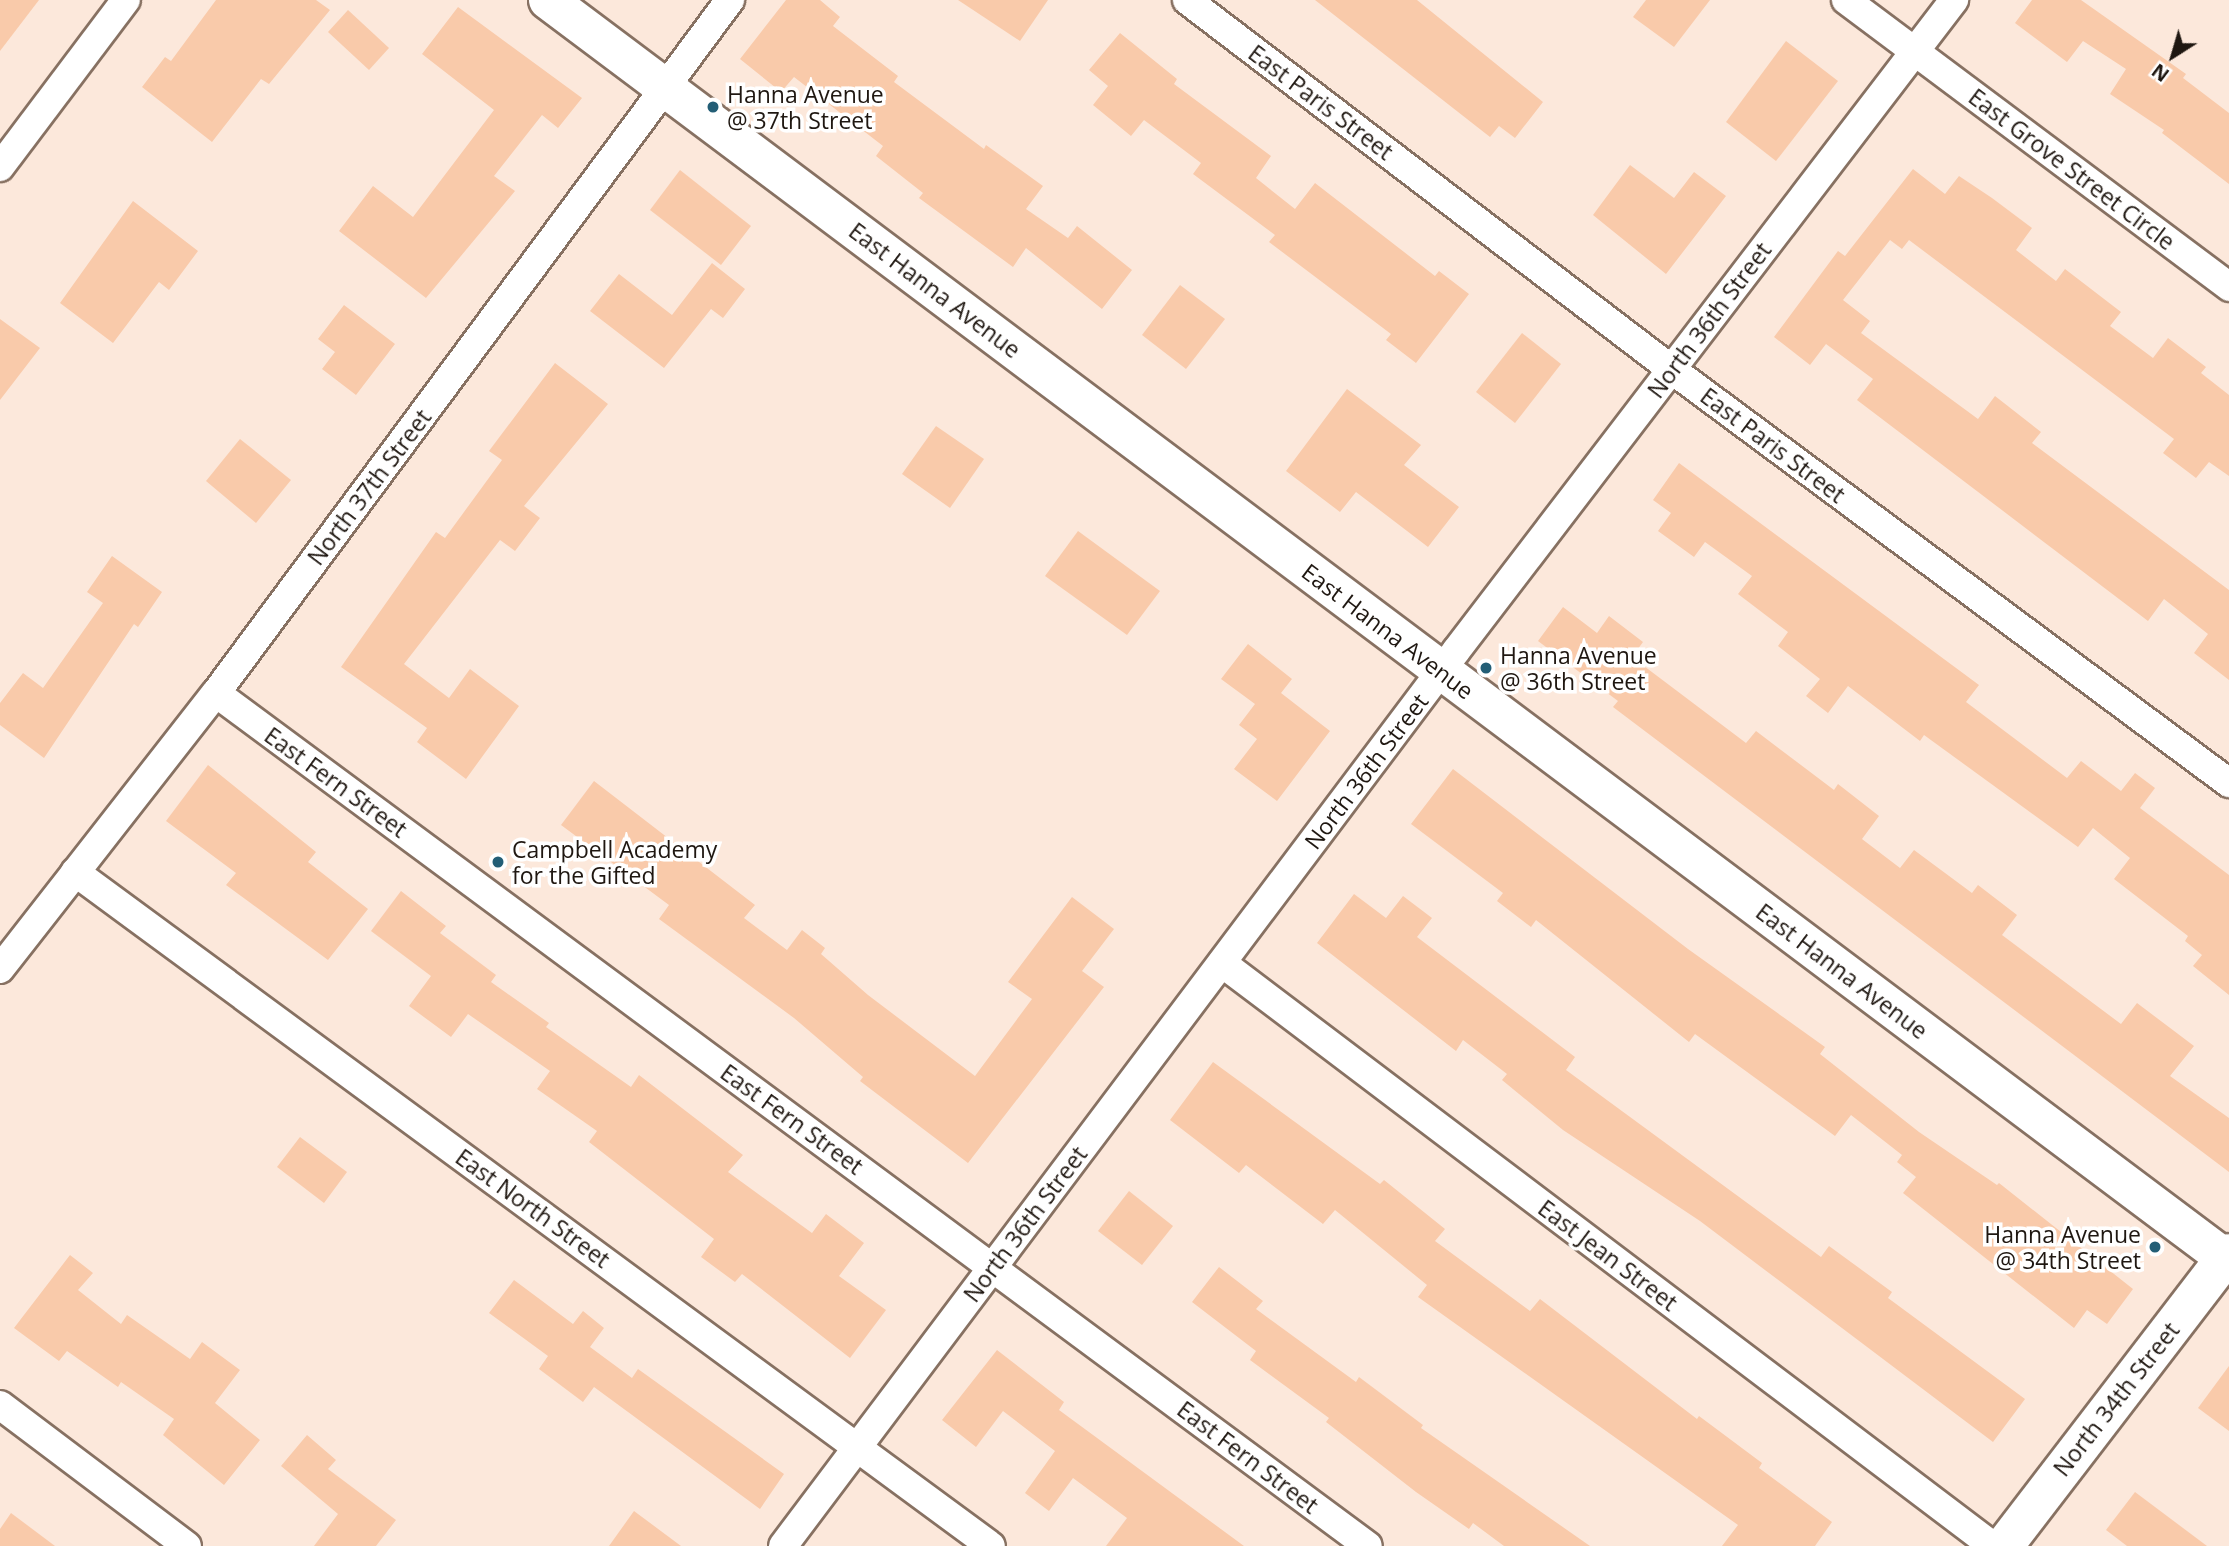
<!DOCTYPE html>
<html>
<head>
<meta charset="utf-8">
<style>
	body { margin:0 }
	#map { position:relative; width:2229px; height:1546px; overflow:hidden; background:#fce8db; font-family:"Open Sans",sans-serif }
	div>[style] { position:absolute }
	.building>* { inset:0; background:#f9caaa }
	.roads { filter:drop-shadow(2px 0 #877162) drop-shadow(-2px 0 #877162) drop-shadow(0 2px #877162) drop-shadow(0 -2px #877162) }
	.street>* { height:28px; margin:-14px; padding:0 14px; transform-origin:14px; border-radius:14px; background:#fff }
	.secondary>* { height:38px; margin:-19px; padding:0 19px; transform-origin:19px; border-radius:19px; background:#fff }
	.dots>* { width:19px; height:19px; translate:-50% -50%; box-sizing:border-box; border:4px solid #fff; border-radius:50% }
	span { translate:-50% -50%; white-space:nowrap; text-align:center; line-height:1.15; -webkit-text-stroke:7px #fff; paint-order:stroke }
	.poi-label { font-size:23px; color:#1f1711 }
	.left { translate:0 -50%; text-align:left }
	.right { translate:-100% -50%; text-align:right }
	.street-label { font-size:23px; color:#1f1711 }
	.north { position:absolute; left:2138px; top:21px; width:70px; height:70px; -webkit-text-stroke:5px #fff; paint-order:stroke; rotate:217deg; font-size:19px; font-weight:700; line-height:28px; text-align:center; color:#1f1711 }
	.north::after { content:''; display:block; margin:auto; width:24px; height:32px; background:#1f1711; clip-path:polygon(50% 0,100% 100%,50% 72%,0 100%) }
</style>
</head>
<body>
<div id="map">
	<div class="building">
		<i style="clip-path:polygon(0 0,39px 0,0 51px)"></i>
		<i style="clip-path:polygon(216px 0,316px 0,330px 10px,269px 84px,261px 79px,212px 142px,142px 87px,165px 57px,171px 61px)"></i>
		<i style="clip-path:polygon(786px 0,820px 0,840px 17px,833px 26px,898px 76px,894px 82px,984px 149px,986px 145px,1043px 186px,1026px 209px,1068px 238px,1077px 226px,1132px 270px,1102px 309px,1026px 248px,1013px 267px,919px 198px,923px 193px,876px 156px,883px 146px,794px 77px,781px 92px,740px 59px)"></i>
		<i style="clip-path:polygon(958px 0,1048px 0,1020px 41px)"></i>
		<i style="clip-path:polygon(1315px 0,1417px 0,1543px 102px,1515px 138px,1499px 126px,1490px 137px)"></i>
		<i style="clip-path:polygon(1646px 0,1710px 0,1674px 47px,1633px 17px)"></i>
		<i style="clip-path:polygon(2032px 0,2081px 0,2186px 74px,2183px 78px,2229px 113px,2229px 184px,2162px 133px,2164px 130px,2110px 94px,2126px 69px,2083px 41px,2067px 62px,2015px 23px)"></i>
		<i style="clip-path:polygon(458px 7px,582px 98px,558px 128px,542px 115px,494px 176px,515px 191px,426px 298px,339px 231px,373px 186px,413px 217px,494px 110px,422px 54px)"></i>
		<i style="clip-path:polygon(348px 10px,389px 48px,369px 70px,328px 32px)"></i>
		<i style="clip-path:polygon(1120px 33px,1177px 79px,1174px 84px,1271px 156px,1256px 178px,1295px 209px,1315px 183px,1435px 276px,1439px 271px,1469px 294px,1416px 363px,1386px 340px,1391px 334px,1269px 242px,1275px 235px,1193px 174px,1201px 163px,1144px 120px,1131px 136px,1093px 105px,1108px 86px,1089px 70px)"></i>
		<i style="clip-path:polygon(1786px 41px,1838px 81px,1776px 161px,1726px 122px)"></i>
		<i style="clip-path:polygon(1630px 165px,1674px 198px,1694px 172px,1726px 196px,1666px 274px,1593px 215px)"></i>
		<i style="clip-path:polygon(1913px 169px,1945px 194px,1959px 176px,1992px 198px,2032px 228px,2016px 250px,2056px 281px,2065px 269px,2121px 312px,2110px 326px,2153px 358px,2168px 338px,2206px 367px,2201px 373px,2229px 395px,2229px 476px,2209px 462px,2196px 478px,2163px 453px,2174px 439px,1909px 240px,1902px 249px,1890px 240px,1843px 300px,1870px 321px,1861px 333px,1978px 419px,1995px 396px,2041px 432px,2032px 443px,2229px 590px,2229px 680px,2194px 653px,2208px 634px,2164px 599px,2148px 621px,1857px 400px,1873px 379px,1826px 344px,1810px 365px,1774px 337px,1838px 251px,1845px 256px)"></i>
		<i style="clip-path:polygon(680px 170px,751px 226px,721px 265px,650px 210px)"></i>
		<i style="clip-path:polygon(133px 201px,198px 251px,169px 290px,159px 282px,113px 343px,60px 303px)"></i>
		<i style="clip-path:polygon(712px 263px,745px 289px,723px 318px,711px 309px,664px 368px,590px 311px,619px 274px,672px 315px)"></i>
		<i style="clip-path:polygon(1180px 285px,1225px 319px,1186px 369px,1142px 335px)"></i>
		<i style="clip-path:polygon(344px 305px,395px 344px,356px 395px,322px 369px,335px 352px,318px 339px)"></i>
		<i style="clip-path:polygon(0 319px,40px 348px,0 400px)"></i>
		<i style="clip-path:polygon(1522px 333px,1561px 364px,1515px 423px,1476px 392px)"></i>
		<i style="clip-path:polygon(555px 363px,608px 404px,524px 506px,540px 518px,515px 551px,500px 540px,404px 664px,449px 698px,470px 669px,519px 706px,466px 779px,417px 742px,427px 728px,341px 667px,436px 532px,445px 538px,502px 460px,489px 451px)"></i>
		<i style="clip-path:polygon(1347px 389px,1421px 445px,1404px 465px,1459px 507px,1428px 547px,1356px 492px,1340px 512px,1286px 471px)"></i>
		<i style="clip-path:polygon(936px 426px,984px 459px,950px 508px,902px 474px)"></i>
		<i style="clip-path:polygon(240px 439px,291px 480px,256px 523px,206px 481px)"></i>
		<i style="clip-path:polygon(1679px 463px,1979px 685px,1966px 702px,2067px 778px,2081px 761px,2121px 791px,2135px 773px,2155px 788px,2140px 808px,2229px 875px,2229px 995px,2193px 966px,2202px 955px,2185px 941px,2188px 936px,2114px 879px,2130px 858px,2093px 828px,2078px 847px,1924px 735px,1920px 741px,1848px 686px,1828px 713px,1806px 696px,1820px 679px,1778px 646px,1788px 632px,1738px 594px,1752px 576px,1705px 542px,1694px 557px,1658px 531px,1671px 513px,1653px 500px)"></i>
		<i style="clip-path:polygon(1078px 531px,1160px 591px,1127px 635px,1045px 576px)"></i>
		<i style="clip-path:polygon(112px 556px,162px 592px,138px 627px,134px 624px,44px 758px,0 725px,0 703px,23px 673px,43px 688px,103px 603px,87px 592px)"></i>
		<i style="clip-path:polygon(1563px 607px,1597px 633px,1609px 616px,1643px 642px,1632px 657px,1746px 743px,1756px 731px,1834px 790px,1838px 784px,1879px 816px,1862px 839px,1900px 868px,1914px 850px,1972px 893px,1978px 885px,2017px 915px,2002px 935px,2121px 1024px,2137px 1003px,2194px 1046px,2170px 1076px,2229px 1118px,2229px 1172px,1613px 707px,1618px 701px,1538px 641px)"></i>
		<i style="clip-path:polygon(1248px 644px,1292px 679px,1281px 693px,1330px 731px,1277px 801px,1234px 769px,1257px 739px,1239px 725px,1255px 704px,1221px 679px)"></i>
		<i style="clip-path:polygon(208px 765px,316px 852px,308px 862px,368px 909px,328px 960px,226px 885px,236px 873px,166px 821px)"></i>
		<i style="clip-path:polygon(1453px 769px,1688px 949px,1825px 1047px,1820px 1054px,1919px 1132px,1997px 1185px,1999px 1183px,2133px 1289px,2107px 1324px,2087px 1310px,2074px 1328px,1903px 1193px,1916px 1177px,1897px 1162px,1902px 1155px,1851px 1115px,1835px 1136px,1695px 1034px,1689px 1042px,1536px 920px,1531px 927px,1497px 901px,1503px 893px,1411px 824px)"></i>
		<i style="clip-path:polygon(594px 781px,755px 905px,744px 918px,787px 950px,802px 930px,825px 948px,821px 954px,868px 995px,975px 1076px,1032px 999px,1008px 982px,1072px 897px,1114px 929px,1082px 971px,1104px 987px,968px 1163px,860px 1081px,863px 1077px,794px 1018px,659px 919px,669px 905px,561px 825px)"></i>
		<i style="clip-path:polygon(401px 891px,446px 926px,440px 933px,496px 975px,491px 982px,549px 1023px,546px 1027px,631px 1087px,639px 1075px,743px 1155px,728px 1172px,812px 1233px,826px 1214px,864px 1243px,839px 1276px,886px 1310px,850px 1358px,742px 1274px,735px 1282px,701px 1257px,714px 1239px,589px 1142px,597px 1131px,537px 1089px,550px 1071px,468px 1014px,451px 1037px,409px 1006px,431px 976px,371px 931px)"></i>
		<i style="clip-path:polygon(1354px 894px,1386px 918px,1403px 896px,1432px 918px,1417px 937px,1575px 1057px,1566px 1070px,1821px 1257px,1829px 1246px,1892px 1292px,1888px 1298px,2025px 1399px,1993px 1442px,1700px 1221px,1563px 1130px,1502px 1080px,1507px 1074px,1463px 1040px,1456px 1051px,1317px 943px)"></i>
		<i style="clip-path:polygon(1213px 1062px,1380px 1184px,1384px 1180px,1445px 1229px,1435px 1241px,1530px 1311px,1540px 1299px,1697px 1419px,1699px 1416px,1762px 1463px,1759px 1468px,1832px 1522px,1815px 1546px,1722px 1546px,1738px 1525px,1418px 1297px,1427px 1285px,1335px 1210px,1323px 1224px,1246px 1165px,1239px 1173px,1170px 1120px)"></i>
		<i style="clip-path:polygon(300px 1137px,347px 1172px,324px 1203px,277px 1167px)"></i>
		<i style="clip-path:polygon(1129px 1191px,1173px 1226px,1142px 1265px,1098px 1231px)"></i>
		<i style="clip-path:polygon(70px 1255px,93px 1273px,78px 1290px,121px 1324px,127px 1315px,190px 1359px,202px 1342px,240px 1370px,215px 1403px,260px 1440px,224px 1485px,163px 1435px,174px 1419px,121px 1382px,118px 1387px,67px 1351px,59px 1361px,14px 1328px)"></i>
		<i style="clip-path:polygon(1219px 1267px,1263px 1301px,1256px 1309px,1356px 1382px,1359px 1377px,1423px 1425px,1421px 1428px,1590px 1546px,1504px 1546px,1473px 1523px,1469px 1529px,1416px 1492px,1326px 1422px,1329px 1418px,1250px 1360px,1256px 1351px,1192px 1302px)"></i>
		<i style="clip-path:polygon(514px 1280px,573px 1324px,583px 1311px,604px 1328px,590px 1347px,632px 1378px,638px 1369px,784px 1474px,760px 1509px,594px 1387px,583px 1402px,539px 1369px,548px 1356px,489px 1313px)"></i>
		<i style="clip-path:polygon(997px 1350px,1064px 1402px,1059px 1410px,1244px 1546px,1106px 1546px,1127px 1518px,1073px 1478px,1049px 1511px,1025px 1493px,1055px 1451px,1003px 1411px,976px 1447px,942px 1420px)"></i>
		<i style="clip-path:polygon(2229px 1366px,2229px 1431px,2198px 1408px)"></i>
		<i style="clip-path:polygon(307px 1435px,336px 1460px,328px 1469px,396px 1520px,376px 1546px,314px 1546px,338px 1514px,281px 1466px)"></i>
		<i style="clip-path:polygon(2135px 1492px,2207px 1546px,2127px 1546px,2106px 1530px)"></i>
		<i style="clip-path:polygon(634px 1511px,681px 1546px,609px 1546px)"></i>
		<i style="clip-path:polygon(11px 1513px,55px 1546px,0 1546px,0 1529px)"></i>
	</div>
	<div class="roads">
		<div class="street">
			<i style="left:1187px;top:0;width:609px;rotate:37.32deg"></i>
			<i style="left:1671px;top:369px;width:695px;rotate:36.57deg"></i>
			<i style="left:1846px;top:0;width:479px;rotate:36.8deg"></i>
			<i style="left:0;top:167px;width:209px;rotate:-53deg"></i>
			<i style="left:216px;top:693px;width:1433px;rotate:36.52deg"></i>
			<i style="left:75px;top:872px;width:1137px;rotate:36.35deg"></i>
			<i style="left:1222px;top:963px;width:967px;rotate:37.1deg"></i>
			<i style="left:0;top:969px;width:350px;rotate:-52deg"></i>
			<i style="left:216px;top:693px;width:863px;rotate:-53.44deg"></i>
			<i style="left:0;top:1405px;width:234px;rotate:37deg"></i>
			<i style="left:783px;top:1546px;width:1120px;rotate:-53.06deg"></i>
			<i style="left:1456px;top:651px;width:820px;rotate:-52.58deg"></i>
		</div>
		<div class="secondary">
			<i style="left:548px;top:0;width:2101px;rotate:36.88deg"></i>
			<i style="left:2004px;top:1546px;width:369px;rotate:-52.5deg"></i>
		</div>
	</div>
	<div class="dots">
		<i style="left:713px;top:107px;background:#235e76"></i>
		<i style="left:1486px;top:668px;background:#235e76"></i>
		<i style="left:498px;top:862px;background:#235e76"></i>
		<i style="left:2155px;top:1247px;background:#235e76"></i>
	</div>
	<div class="poi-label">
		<span class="left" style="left:727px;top:107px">Hanna Avenue<br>@ 37th Street</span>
		<span class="left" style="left:1500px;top:668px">Hanna Avenue<br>@ 36th Street</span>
		<span class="left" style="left:512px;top:862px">Campbell Academy<br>for the Gifted</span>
		<span class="right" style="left:2141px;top:1247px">Hanna Avenue<br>@ 34th Street</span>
	</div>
	<div class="street-label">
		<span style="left:1321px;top:102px;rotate:37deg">East Paris Street</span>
		<span style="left:2072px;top:169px;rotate:37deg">East Grove Street Circle</span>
		<span style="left:935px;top:290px;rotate:37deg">East Hanna Avenue</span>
		<span style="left:1709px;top:320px;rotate:-53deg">North 36th Street</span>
		<span style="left:1773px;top:445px;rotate:37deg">East Paris Street</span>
		<span style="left:369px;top:487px;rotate:-53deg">North 37th Street</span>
		<span style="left:1388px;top:631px;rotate:37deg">East Hanna Avenue</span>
		<span style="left:1366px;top:771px;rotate:-53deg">North 36th Street</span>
		<span style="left:336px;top:782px;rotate:36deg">East Fern Street</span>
		<span style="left:1842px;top:971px;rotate:37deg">East Hanna Avenue</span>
		<span style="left:792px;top:1119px;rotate:36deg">East Fern Street</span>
		<span style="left:533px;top:1208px;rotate:36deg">East North Street</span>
		<span style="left:1025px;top:1224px;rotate:-53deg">North 36th Street</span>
		<span style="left:1608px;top:1255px;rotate:37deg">East Jean Street</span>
		<span style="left:2116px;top:1399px;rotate:-52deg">North 34th Street</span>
		<span style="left:1248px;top:1457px;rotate:37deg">East Fern Street</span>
	</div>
	<div class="north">N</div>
</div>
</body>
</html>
